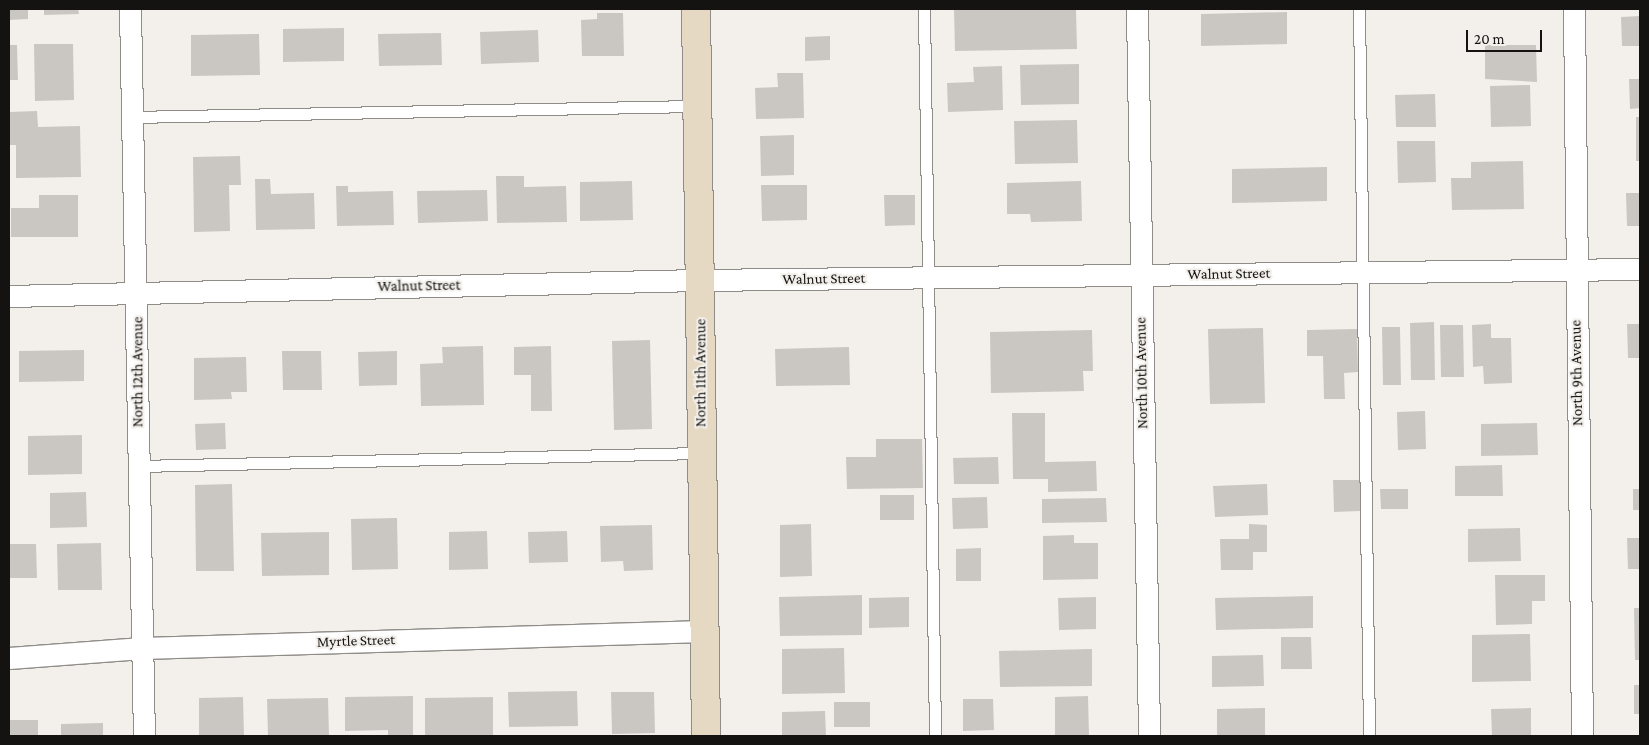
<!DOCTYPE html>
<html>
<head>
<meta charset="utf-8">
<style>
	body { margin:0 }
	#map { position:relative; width:1649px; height:745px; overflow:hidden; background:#f3f0ec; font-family:"Crimson Pro",serif }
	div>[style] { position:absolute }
	.building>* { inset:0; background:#cac7c3 }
	.roads { filter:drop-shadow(1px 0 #908d89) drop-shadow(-1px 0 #908d89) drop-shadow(0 1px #908d89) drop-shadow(0 -1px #908d89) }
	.lane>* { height:11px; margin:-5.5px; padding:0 5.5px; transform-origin:5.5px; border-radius:5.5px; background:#fff }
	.street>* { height:21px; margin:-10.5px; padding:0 10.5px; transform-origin:10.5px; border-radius:10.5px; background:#fff }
	.secondary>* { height:28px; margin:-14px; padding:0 14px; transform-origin:14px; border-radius:14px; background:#e6d9c4 }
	span { translate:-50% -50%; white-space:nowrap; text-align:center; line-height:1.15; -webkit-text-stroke:4px #f3f0ec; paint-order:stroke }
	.street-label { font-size:15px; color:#141311 }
	.frame { position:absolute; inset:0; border:10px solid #141311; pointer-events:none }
	.scale { position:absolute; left:1466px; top:30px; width:76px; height:22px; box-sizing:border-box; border:2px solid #141311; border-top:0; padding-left:6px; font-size:15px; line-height:18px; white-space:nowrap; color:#141311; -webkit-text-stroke:4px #f3f0ec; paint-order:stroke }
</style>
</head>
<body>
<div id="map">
	<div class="building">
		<i style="clip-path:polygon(9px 9px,28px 9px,28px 19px,9px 20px)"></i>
		<i style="clip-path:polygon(44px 9px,78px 9px,79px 14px,44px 15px)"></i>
		<i style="clip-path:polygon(954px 9px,1076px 9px,1077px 49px,955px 51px)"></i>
		<i style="clip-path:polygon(1287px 12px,1287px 44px,1201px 46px,1201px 14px)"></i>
		<i style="clip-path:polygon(597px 13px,623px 13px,624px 56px,582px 56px,581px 20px,597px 19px)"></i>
		<i style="clip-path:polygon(1640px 16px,1640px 46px,1622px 46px,1621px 17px)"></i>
		<i style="clip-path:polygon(344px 28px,344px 61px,283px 62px,283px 29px)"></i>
		<i style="clip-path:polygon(538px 30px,539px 62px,481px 64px,480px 32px)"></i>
		<i style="clip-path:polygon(441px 33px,442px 65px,379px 66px,378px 34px)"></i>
		<i style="clip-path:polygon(259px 34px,260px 75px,191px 76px,191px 35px)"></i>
		<i style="clip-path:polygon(830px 36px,830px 60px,805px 61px,805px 37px)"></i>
		<i style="clip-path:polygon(34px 44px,73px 44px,74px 100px,35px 101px)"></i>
		<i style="clip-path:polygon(9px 45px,17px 45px,18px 80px,9px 80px)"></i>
		<i style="clip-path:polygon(1485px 45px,1536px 45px,1537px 82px,1485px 79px)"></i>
		<i style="clip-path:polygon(1079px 64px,1079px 104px,1021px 105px,1020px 65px)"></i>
		<i style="clip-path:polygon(1002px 66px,1003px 110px,948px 112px,947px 83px,974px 82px,973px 67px)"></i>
		<i style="clip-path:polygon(777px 73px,803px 73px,804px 118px,756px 119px,755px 88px,778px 87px)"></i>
		<i style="clip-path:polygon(1629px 79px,1640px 79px,1640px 108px,1630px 109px)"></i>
		<i style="clip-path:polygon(1530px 85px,1531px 126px,1491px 127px,1490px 86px)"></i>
		<i style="clip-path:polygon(1435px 94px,1436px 127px,1396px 127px,1395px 95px)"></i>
		<i style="clip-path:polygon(37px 111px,38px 127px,80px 126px,81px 177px,16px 178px,16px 145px,9px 145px,9px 112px)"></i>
		<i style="clip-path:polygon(1636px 117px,1640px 117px,1640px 161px,1636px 161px)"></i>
		<i style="clip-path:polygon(1077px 120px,1078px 163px,1015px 164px,1014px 121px)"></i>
		<i style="clip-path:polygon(794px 135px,794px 175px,761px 176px,760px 136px)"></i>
		<i style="clip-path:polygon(1397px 141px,1435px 141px,1436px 182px,1398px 183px)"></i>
		<i style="clip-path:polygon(240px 156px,241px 185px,229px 185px,230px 231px,194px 232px,193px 157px)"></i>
		<i style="clip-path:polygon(1523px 161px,1524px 209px,1452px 210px,1451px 178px,1471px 178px,1471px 162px)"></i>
		<i style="clip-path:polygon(1327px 167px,1327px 201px,1232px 203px,1232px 169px)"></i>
		<i style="clip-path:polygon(496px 176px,524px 176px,524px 187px,566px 186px,567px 222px,497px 223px)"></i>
		<i style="clip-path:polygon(255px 179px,270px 179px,271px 194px,314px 193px,315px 229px,256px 230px)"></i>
		<i style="clip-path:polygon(632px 181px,633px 220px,580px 221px,580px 182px)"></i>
		<i style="clip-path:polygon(1081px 181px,1082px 221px,1031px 222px,1030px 214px,1007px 214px,1007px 183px)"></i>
		<i style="clip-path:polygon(761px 185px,807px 185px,807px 220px,762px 221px)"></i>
		<i style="clip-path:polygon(336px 186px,348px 186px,348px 192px,393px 191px,394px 225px,337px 226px)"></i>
		<i style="clip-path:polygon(487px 190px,488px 221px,418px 223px,417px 191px)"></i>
		<i style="clip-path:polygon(1626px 193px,1640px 193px,1640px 226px,1627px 226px)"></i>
		<i style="clip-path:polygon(39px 195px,78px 195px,78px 237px,11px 237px,11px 208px,39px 208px)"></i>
		<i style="clip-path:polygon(884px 195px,915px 195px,915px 225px,885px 226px)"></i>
		<i style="clip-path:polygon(1434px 322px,1435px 380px,1411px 380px,1410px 323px)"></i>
		<i style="clip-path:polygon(1491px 324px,1491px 338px,1511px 338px,1512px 383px,1484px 384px,1483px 366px,1473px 367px,1472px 325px)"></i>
		<i style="clip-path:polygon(1627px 324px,1640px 324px,1640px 358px,1628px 358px)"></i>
		<i style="clip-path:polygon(1440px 325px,1463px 325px,1464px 377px,1441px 377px)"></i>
		<i style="clip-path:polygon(1382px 327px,1400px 327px,1401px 385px,1383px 385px)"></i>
		<i style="clip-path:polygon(1263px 328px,1265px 403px,1210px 404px,1208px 329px)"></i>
		<i style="clip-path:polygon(1357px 329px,1358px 372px,1344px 373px,1345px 399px,1324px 399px,1323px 356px,1307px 356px,1307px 330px)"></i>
		<i style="clip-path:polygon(1092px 330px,1093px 371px,1083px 371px,1084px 391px,991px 393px,990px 332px)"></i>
		<i style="clip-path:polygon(650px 340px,652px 429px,614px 430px,612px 341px)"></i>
		<i style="clip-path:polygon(483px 346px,484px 405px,421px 406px,420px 364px,443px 363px,442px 347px)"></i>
		<i style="clip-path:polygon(551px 346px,552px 411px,531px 411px,531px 375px,514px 375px,514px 347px)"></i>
		<i style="clip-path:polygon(849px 347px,850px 385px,776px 386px,775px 349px)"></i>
		<i style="clip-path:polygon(84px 350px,84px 381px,19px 382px,19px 351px)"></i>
		<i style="clip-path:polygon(282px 351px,321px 351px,322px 390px,283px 390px)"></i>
		<i style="clip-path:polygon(397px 351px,397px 385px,359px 386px,358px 352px)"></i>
		<i style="clip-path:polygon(246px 357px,247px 392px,231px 392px,232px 399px,194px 400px,194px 358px)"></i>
		<i style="clip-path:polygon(1425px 411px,1426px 449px,1398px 450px,1397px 412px)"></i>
		<i style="clip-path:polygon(1012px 413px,1045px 413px,1045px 462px,1096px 461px,1097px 491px,1048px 492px,1048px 479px,1013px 479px)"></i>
		<i style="clip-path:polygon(225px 423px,226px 449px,196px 450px,195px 424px)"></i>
		<i style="clip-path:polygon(1537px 423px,1538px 455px,1481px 456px,1481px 424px)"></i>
		<i style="clip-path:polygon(82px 435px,82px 474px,28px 475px,28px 436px)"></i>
		<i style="clip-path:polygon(876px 439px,922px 439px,923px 488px,847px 489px,846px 457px,876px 457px)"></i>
		<i style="clip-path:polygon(998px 457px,999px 484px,954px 484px,953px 458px)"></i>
		<i style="clip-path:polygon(1502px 465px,1503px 496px,1455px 496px,1455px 466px)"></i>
		<i style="clip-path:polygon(1333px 480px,1360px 480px,1360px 511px,1334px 512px)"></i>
		<i style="clip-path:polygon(232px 484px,234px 571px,196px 571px,195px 485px)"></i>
		<i style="clip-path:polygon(1267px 484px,1268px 515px,1215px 517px,1213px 486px)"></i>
		<i style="clip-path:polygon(1380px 489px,1408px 489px,1408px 509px,1381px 509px)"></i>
		<i style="clip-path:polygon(1633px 489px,1640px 489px,1640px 510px,1633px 510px)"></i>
		<i style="clip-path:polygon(86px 492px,87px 527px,50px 528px,50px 493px)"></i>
		<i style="clip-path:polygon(880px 495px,914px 495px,914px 520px,880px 520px)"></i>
		<i style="clip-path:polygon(987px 497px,988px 528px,953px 529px,952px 498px)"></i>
		<i style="clip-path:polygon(1106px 498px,1107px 522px,1042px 523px,1042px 499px)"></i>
		<i style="clip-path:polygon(397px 518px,398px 569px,352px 570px,351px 519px)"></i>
		<i style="clip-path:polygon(811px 524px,812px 576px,780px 577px,780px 525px)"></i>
		<i style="clip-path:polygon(1249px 524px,1267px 525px,1267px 552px,1253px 552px,1253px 570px,1221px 570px,1220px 539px,1249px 539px)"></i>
		<i style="clip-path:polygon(652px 525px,653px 570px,624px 571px,623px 561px,601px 562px,600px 526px)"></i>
		<i style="clip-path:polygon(1520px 528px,1521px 561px,1468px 562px,1468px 529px)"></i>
		<i style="clip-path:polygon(487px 531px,488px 569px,449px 570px,449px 532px)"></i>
		<i style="clip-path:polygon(567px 531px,568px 562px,529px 563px,528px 532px)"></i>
		<i style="clip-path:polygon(329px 532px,329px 575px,262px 576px,261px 533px)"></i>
		<i style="clip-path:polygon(1074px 535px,1074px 543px,1098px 543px,1098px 579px,1043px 580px,1043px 536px)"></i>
		<i style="clip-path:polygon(1627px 538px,1640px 538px,1640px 569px,1628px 569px)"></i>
		<i style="clip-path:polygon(101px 543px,102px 590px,58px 590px,57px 544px)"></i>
		<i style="clip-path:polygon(9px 544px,36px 544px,37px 578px,9px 578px)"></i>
		<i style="clip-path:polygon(981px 548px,981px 581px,956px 581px,956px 549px)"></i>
		<i style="clip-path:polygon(1495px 575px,1545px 575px,1545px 601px,1532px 601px,1532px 624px,1496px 625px)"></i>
		<i style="clip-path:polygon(862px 595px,862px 635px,780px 636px,779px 597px)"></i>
		<i style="clip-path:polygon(1313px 596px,1313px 628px,1216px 630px,1215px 598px)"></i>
		<i style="clip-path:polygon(909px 597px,909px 627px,869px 628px,869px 598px)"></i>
		<i style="clip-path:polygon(1096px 597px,1096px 629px,1059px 630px,1058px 598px)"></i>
		<i style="clip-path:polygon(1634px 608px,1640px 608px,1640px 660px,1635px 660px)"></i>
		<i style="clip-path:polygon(1530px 634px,1531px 681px,1472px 682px,1472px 635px)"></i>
		<i style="clip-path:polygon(1281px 637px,1311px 637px,1312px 669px,1281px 669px)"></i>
		<i style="clip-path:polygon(844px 648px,845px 693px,782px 694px,782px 649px)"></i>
		<i style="clip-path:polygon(1092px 649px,1092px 686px,1000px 687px,999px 651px)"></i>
		<i style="clip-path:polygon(1263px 655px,1264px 686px,1212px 687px,1212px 656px)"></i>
		<i style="clip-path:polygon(1634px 685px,1640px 685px,1640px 714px,1634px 714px)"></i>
		<i style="clip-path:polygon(577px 691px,578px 726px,509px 727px,508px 692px)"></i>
		<i style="clip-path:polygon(611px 692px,654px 692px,655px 733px,612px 734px)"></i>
		<i style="clip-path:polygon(413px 696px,413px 736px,388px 736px,388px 730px,345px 731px,345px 697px)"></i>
		<i style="clip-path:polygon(1088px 696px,1089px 736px,1055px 736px,1055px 697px)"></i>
		<i style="clip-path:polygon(243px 697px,244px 736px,199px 736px,199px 698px)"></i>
		<i style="clip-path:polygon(493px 697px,493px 736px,425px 736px,425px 698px)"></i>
		<i style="clip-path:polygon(328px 698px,329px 736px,268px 736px,267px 699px)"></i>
		<i style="clip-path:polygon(963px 699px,993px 699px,994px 730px,963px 731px)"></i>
		<i style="clip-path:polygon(834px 702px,870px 702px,870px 727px,834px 727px)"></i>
		<i style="clip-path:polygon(1265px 708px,1265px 736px,1217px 736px,1217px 709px)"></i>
		<i style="clip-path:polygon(1531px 708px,1531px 736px,1492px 736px,1491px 709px)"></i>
		<i style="clip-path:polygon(825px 711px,826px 736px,782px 736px,782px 712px)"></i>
		<i style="clip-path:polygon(9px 720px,38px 720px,38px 736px,9px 736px)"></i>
		<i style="clip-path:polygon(103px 723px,103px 736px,61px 736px,61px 724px)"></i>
	</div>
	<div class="roads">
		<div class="lane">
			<i style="left:924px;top:9px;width:727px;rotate:89.13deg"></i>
			<i style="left:1359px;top:9px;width:727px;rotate:89.21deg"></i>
			<i style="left:132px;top:117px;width:565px;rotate:-1.12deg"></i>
			<i style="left:139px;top:466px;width:562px;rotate:-1.33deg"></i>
		</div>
		<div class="street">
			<i style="left:130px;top:9px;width:727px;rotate:88.9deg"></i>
			<i style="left:1137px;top:9px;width:727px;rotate:89.05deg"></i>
			<i style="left:1574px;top:9px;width:727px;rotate:89.37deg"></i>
			<i style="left:9px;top:296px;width:691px;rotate:-1.33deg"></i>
			<i style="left:700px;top:280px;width:940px;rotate:-0.67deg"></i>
			<i style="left:9px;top:658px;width:133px;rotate:-4.3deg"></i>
			<i style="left:142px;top:648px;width:562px;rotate:-1.73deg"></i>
		</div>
		<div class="secondary">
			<i style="left:696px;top:9px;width:727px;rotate:89.21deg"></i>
		</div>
	</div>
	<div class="street-label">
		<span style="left:1229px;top:274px;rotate:-1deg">Walnut Street</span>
		<span style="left:824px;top:279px;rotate:-1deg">Walnut Street</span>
		<span style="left:419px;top:286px;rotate:-1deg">Walnut Street</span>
		<span style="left:138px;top:372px;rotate:-90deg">North 12th Avenue</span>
		<span style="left:701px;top:373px;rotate:-90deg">North 11th Avenue</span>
		<span style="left:1142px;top:373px;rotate:-91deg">North 10th Avenue</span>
		<span style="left:1577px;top:373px;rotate:-91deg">North 9th Avenue</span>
		<span style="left:356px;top:641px;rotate:-2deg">Myrtle Street</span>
	</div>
	<div class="frame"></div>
	<div class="scale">20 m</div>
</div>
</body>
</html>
